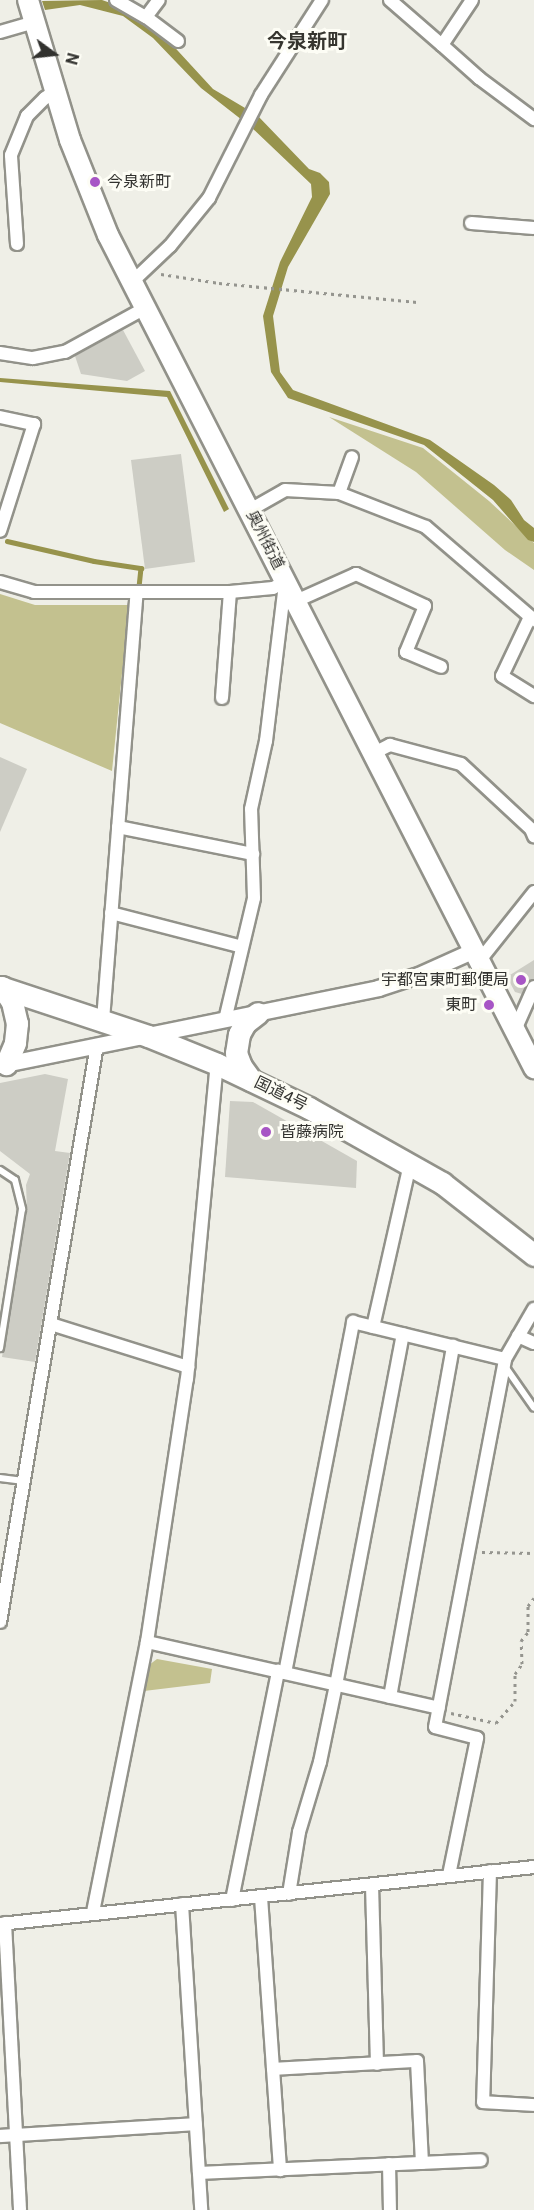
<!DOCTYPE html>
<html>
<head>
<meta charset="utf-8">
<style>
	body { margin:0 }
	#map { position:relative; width:534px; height:2210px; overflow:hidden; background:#efefe7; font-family:Roboto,"Noto Sans JP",sans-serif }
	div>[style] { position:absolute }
	.green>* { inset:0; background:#c3c18f }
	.water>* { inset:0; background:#97934c }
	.stream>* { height:4.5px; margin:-2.25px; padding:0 2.25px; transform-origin:2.25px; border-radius:2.25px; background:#97934c }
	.building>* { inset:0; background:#cdcdc5 }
	.path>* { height:3px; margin-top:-1.5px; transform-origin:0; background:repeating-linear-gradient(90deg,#95958f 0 3px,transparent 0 7.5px) }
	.roads { filter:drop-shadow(2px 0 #92928a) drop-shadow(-2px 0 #92928a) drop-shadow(0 2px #92928a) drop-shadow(0 -2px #92928a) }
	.service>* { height:6px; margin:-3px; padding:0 3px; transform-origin:3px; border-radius:3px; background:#fff }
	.minor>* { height:12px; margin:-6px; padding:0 6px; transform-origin:6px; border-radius:6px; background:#fff }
	.tertiary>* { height:15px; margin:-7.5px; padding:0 7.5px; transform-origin:7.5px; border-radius:7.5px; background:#fff }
	.primary>* { height:20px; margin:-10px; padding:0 10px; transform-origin:10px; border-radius:10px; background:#fff }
	.trunk>* { height:21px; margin:-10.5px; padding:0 10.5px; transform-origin:10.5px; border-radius:10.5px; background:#fff }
	.dots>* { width:16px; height:16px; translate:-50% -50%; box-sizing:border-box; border:3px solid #fdfdf5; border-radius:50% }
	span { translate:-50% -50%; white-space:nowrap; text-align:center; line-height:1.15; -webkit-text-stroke:6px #fdfdf5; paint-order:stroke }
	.poi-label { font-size:16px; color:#32322f }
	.left { translate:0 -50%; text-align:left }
	.right { translate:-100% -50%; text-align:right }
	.street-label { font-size:16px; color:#32322f }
	.quarter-label { font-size:20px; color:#36352f; font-weight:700 }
	.north { position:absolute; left:24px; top:24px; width:60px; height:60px; -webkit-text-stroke:4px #fdfdf5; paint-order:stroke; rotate:105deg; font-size:16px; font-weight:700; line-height:24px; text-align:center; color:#32322f }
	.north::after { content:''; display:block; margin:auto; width:21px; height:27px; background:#32322f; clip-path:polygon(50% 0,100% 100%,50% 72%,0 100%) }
</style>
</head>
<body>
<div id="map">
	<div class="green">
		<i style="clip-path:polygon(329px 417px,423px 448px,489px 501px,534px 543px,534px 570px,505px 550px,416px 472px)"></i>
		<i style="clip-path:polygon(0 594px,35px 605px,129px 605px,112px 771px,0 723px)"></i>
		<i style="clip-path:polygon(157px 1659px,212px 1669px,210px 1683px,144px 1691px,149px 1665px)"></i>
	</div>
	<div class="water">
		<i style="clip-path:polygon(102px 0,119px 6px,167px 39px,213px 89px,257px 115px,309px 169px,320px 173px,329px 182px,330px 194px,288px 267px,273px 316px,280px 372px,293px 390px,430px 440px,494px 485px,511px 500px,524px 520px,534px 528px,534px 542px,528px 540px,493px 500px,424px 445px,288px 398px,271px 372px,263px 316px,280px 262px,312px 197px,311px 184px,251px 127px,201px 88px,153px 38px,123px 16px,80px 5px,45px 10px,42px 1px)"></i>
		<i style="clip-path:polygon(0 378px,170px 391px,229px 509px,224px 512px,167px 397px,0 382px)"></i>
	</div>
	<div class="stream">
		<i style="left:7px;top:541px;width:89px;rotate:12.9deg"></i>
		<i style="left:94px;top:561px;width:48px;rotate:8.5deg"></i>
		<i style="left:141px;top:568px;width:18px;rotate:96deg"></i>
		<i style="left:139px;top:586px;width:22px"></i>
	</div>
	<div class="building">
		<i style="clip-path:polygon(123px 330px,145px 371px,127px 381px,81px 374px,75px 356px)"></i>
		<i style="clip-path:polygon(181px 454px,195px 562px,145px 569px,131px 460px)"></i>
		<i style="clip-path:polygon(0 757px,27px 769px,0 832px)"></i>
		<i style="clip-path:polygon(534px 960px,534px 979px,527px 983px,522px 994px,515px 992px,507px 977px)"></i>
		<i style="clip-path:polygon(45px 1074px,68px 1079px,55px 1151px,70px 1153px,35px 1362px,2px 1357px,27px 1210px,26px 1185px,30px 1174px,0 1151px,0 1083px)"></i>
		<i style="clip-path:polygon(230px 1101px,253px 1102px,357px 1161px,356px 1188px,225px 1177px)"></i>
	</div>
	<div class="path">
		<i style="left:161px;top:274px;width:59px;rotate:8.8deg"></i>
		<i style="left:219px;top:283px;width:199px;rotate:5.5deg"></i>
		<i style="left:482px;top:1552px;width:52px;rotate:1.1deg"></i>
		<i style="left:451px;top:1713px;width:46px;rotate:12.5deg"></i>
		<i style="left:496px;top:1723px;width:29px;rotate:-49deg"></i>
		<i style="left:515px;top:1701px;width:27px;rotate:-90deg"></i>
		<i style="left:515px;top:1674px;width:12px;rotate:-55deg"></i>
		<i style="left:522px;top:1664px;width:23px;rotate:-92deg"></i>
		<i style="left:521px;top:1641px;width:11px;rotate:-52deg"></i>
		<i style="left:528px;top:1632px;width:26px;rotate:-90deg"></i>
		<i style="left:528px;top:1606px;width:10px;rotate:-53deg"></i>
	</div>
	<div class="roads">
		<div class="service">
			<i style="left:0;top:1170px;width:18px;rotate:34deg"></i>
			<i style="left:15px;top:1180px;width:30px;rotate:76deg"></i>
			<i style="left:22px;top:1209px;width:141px;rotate:99deg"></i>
			<i style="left:504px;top:1365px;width:52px;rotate:55.1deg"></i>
			<i style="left:0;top:1478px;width:24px;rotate:7deg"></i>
		</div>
		<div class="minor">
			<i style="left:116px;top:0;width:34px;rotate:30deg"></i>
			<i style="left:146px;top:17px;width:40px;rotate:37deg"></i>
			<i style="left:390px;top:0;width:69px;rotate:40.9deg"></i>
			<i style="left:442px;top:45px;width:54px;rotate:-56.3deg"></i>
			<i style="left:146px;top:17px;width:21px;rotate:-53deg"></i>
			<i style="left:0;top:32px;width:36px;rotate:-16deg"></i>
			<i style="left:442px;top:45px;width:50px;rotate:41.7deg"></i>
			<i style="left:479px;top:78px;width:69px;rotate:36.7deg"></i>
			<i style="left:471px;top:223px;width:63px;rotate:4.5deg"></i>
			<i style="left:17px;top:244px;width:89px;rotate:-93.9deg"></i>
			<i style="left:11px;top:155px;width:42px;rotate:-67.7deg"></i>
			<i style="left:27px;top:116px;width:25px;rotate:-45deg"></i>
			<i style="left:45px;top:98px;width:12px;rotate:-35deg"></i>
			<i style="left:132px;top:282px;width:52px;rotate:-43.5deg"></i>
			<i style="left:170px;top:246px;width:62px;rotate:-50.9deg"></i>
			<i style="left:209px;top:198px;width:115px;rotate:-63.2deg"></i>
			<i style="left:261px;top:95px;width:113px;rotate:-57.3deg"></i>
			<i style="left:0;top:353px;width:33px;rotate:9deg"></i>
			<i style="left:33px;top:358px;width:33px;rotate:-11deg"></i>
			<i style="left:65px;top:352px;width:91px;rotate:-28.8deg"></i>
			<i style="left:0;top:417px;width:35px;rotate:12deg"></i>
			<i style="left:34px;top:424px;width:112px;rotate:107.6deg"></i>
			<i style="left:339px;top:493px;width:38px;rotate:-70deg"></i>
			<i style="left:250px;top:510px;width:40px;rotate:-29.7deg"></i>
			<i style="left:285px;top:490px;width:54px;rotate:3.2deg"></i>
			<i style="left:339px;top:493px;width:93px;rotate:21.3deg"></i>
			<i style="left:426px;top:527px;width:143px;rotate:40.7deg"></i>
			<i style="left:0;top:582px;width:35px;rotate:16deg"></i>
			<i style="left:34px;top:592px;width:196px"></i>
			<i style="left:230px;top:592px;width:43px;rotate:-5.3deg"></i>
			<i style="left:273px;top:588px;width:15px;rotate:-28deg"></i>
			<i style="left:296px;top:601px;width:66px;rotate:-24.2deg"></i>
			<i style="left:356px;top:574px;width:76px;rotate:24.9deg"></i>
			<i style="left:425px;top:606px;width:50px;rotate:112.4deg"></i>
			<i style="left:406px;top:652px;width:38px;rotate:23deg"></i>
			<i style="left:530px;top:617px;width:65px;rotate:115.4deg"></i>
			<i style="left:502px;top:676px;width:38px;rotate:32deg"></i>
			<i style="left:222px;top:698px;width:106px;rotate:-85.7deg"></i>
			<i style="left:374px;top:753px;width:18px;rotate:-27deg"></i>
			<i style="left:390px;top:745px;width:73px;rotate:15deg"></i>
			<i style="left:461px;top:764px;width:96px;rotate:42.9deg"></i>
			<i style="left:531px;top:829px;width:8px;rotate:67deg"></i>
			<i style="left:118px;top:827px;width:138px;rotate:11.3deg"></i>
			<i style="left:111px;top:913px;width:135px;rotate:14.5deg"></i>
			<i style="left:480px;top:960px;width:87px;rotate:-51.5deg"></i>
			<i style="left:103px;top:1020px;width:429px;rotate:-85.5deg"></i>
			<i style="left:225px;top:1020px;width:125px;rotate:-76.6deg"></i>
			<i style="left:254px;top:898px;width:89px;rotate:-91.9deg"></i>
			<i style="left:251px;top:809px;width:70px;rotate:-77.6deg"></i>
			<i style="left:266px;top:741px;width:157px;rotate:-83.1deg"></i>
			<i style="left:515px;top:1030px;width:47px;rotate:-66.2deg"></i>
			<i style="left:51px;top:1324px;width:144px;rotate:17.4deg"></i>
			<i style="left:373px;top:1327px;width:167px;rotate:-77.2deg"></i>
			<i style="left:518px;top:1336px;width:17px;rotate:24deg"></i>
			<i style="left:0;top:1622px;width:585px;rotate:-80.46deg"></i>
			<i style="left:147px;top:1642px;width:299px;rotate:12.7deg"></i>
			<i style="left:285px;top:1673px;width:358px;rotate:-79deg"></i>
			<i style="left:353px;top:1322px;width:156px;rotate:13.7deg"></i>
			<i style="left:390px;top:1697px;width:357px;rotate:-79.8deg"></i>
			<i style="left:490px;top:1871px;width:231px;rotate:91.7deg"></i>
			<i style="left:483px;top:2102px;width:51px;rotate:3.4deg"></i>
			<i style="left:449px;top:1875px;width:140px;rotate:-78.4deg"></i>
			<i style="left:477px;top:1738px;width:43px;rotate:-165.3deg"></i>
			<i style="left:435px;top:1727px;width:375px;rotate:-79.2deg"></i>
			<i style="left:505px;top:1359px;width:58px;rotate:-59.9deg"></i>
			<i style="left:372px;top:1885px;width:179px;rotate:88.4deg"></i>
			<i style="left:289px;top:1894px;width:63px;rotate:-80.8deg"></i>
			<i style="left:299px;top:1832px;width:73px;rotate:-73.3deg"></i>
			<i style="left:320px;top:1762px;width:79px;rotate:-78.3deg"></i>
			<i style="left:336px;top:1685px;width:357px;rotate:-79.2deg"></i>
			<i style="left:261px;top:1897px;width:274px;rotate:86deg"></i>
			<i style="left:232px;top:1900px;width:234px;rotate:-78.6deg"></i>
			<i style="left:182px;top:1904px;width:307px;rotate:86.4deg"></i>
			<i style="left:93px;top:1912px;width:275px;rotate:-78.7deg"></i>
			<i style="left:147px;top:1642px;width:266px;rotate:-81.4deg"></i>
			<i style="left:187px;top:1379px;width:316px;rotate:-84.6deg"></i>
			<i style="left:5px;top:1923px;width:287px;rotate:87deg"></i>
			<i style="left:0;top:1924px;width:537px;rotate:-6.09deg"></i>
			<i style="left:273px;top:2069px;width:144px;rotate:-3.2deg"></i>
			<i style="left:417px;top:2061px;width:102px;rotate:87.2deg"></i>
			<i style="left:0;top:2136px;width:196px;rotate:-3.5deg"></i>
			<i style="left:389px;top:2164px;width:46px;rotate:88.8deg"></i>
			<i style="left:199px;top:2173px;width:282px;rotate:-2.6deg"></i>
		</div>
		<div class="tertiary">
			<i style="left:0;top:1065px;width:386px;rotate:-11.5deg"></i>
			<i style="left:378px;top:988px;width:40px;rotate:-18deg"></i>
			<i style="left:416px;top:976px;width:64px;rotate:-24.1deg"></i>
		</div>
		<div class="primary">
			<i style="left:28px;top:0;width:146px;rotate:73.3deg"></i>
			<i style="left:70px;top:140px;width:102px;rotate:68.2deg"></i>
			<i style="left:108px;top:235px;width:936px;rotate:62.91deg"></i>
		</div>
		<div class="trunk">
			<i style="left:0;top:987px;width:156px;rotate:18.3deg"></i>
			<i style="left:148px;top:1036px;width:74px;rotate:22.1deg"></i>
			<i style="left:217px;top:1064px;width:102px;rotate:25.6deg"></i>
			<i style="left:309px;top:1108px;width:153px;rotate:29.4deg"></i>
			<i style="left:442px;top:1183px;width:117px;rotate:38deg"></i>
			<i style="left:2px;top:987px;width:18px;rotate:56deg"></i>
			<i style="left:12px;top:1002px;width:22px;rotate:77deg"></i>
			<i style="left:17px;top:1023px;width:20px;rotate:96deg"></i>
			<i style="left:15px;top:1043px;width:23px;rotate:113deg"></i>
			<i style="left:251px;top:1080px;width:17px;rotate:-126deg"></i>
			<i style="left:241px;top:1066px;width:14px;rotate:-111deg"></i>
			<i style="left:236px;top:1053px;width:19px;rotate:-81deg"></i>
			<i style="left:239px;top:1034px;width:13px;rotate:-61deg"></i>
			<i style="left:245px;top:1023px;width:16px;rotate:-38deg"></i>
		</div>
	</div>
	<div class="dots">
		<i style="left:95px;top:182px;background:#a755c5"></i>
		<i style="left:521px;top:980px;background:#a755c5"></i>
		<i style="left:489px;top:1005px;background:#a755c5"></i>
		<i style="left:266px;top:1132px;background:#a755c5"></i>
	</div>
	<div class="poi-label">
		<span class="left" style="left:107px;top:182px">今泉新町</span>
		<span class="right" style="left:509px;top:980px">宇都宮東町郵便局</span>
		<span class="right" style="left:477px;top:1005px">東町</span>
		<span class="left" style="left:280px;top:1132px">皆藤病院</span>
	</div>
	<div class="street-label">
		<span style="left:265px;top:540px;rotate:63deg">奥州街道</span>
		<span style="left:281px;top:1094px;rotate:26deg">国道4号</span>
	</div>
	<div class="quarter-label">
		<span style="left:307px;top:41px">今泉新町</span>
	</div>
	<div class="north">N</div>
</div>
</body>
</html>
